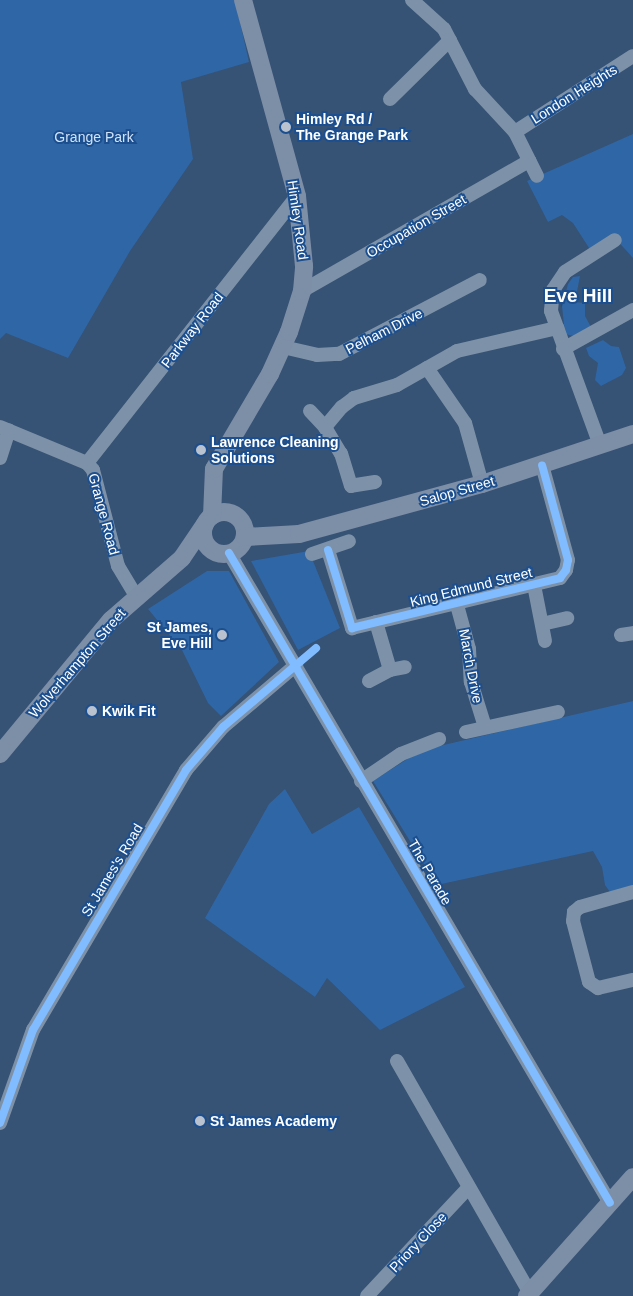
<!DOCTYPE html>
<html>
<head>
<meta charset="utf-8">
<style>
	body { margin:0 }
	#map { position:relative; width:633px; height:1296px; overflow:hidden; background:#365274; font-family:Helvetica,sans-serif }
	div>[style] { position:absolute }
	.green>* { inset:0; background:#2f66a5 }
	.minor>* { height:14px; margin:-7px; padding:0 7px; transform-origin:7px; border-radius:7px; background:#7d92a8 }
	.major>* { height:18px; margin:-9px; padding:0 9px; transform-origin:9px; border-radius:9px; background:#7d8ea7 }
	.major>.ring { margin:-9px; padding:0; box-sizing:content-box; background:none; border:18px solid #7d8ea7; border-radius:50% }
	.cycleway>* { height:8px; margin:-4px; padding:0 4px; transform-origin:4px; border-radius:4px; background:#80bcff }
	.dots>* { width:14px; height:14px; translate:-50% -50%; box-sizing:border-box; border:2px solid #1b4f8f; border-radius:50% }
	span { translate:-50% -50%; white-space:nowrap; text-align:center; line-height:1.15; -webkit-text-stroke:4px #1b4f8f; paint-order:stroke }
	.street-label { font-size:14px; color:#fff }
	.poi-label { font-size:14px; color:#fff; font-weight:700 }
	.left { translate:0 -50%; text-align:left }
	.right { translate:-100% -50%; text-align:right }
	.park-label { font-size:14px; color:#cfe3fa }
	.district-label { font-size:19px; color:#fff; font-weight:700 }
</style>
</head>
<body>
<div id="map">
	<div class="green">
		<i style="clip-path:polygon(0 0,235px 0,249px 62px,181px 82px,193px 159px,130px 251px,68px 358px,6px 333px,0 339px)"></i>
		<i style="clip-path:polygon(633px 134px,633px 258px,614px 237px,591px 251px,573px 223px,562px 215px,548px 222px,527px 181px)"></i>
		<i style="clip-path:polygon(580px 276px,575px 302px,585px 303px,585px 316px,591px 327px,577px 337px,565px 334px,562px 306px,568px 284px,573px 277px)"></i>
		<i style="clip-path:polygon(603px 340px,611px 346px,619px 347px,626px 368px,622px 375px,601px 386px,595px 380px,598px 363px,589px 356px,586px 348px)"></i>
		<i style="clip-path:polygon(309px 551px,340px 628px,298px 650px,251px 561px)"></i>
		<i style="clip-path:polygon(207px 571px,229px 571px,279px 662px,221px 716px,208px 703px,182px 650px,148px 609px)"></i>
		<i style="clip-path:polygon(633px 701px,633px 887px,610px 892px,605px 885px,602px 867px,593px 851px,437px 885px,373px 781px,409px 758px,435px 747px)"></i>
		<i style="clip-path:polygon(285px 789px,312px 834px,359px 807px,465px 987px,380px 1030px,327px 978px,315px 997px,205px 918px,269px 804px)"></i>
	</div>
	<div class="minor">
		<i style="left:412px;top:0;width:43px;rotate:42.2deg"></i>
		<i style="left:444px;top:29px;width:68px;rotate:62.7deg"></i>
		<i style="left:475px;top:89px;width:59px;rotate:47.1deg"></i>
		<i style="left:515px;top:132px;width:49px;rotate:63.4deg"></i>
		<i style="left:390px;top:99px;width:84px;rotate:-44.5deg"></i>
		<i style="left:515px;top:132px;width:140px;rotate:-32.8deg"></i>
		<i style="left:302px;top:291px;width:262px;rotate:-29.8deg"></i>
		<i style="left:283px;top:347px;width:35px;rotate:13deg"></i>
		<i style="left:317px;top:355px;width:22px;rotate:-3deg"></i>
		<i style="left:339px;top:354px;width:159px;rotate:-27.7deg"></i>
		<i style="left:563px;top:349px;width:80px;rotate:-29.1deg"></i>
		<i style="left:427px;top:368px;width:67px;rotate:55.4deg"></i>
		<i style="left:465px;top:423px;width:63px;rotate:74.4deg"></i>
		<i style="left:310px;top:411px;width:22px;rotate:47deg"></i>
		<i style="left:0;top:427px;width:94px;rotate:22.5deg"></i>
		<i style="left:87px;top:463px;width:9px;rotate:49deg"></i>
		<i style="left:93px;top:470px;width:99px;rotate:75.4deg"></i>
		<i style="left:118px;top:566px;width:35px;rotate:59deg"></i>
		<i style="left:600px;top:445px;width:143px;rotate:-110.1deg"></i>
		<i style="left:551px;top:311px;width:21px;rotate:-85deg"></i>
		<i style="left:553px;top:290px;width:22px;rotate:-56deg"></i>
		<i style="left:565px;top:272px;width:59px;rotate:-32.6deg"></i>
		<i style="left:0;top:458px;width:29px;rotate:-72deg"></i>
		<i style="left:87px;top:463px;width:340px;rotate:-51.8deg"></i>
		<i style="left:375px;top:482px;width:24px;rotate:171deg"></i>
		<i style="left:351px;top:486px;width:34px;rotate:-107deg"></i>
		<i style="left:341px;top:454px;width:31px;rotate:-121deg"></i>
		<i style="left:325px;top:427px;width:26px;rotate:-50deg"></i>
		<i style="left:342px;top:407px;width:15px;rotate:-37deg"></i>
		<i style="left:354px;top:398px;width:45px;rotate:-16.8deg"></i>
		<i style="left:397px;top:385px;width:69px;rotate:-29.5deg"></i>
		<i style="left:457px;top:351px;width:103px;rotate:-13deg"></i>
		<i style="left:328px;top:550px;width:82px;rotate:72.9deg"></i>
		<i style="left:352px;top:628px;width:214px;rotate:-13.5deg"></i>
		<i style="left:560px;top:578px;width:10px;rotate:-53deg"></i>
		<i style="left:566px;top:570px;width:10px;rotate:-79deg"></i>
		<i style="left:568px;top:560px;width:98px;rotate:-105.3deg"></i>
		<i style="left:229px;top:553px;width:753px;rotate:59.62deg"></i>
		<i style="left:312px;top:554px;width:39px;rotate:-19deg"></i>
		<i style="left:534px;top:585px;width:57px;rotate:78.9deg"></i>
		<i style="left:457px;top:605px;width:46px;rotate:74.7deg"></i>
		<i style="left:469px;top:649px;width:33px;rotate:87deg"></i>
		<i style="left:471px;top:682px;width:47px;rotate:72.7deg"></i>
		<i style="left:376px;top:622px;width:50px;rotate:73.7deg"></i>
		<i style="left:390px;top:670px;width:15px;rotate:-11deg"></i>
		<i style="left:542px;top:624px;width:26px;rotate:-13deg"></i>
		<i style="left:621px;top:635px;width:12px;rotate:-9deg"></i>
		<i style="left:369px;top:681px;width:24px;rotate:-28deg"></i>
		<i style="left:466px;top:732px;width:94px;rotate:-12.3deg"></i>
		<i style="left:361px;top:781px;width:48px;rotate:-34deg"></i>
		<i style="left:401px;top:754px;width:41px;rotate:-21.5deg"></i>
		<i style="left:633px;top:892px;width:55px;rotate:164.2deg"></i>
		<i style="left:580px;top:907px;width:8px;rotate:140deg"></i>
		<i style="left:574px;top:912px;width:9px;rotate:96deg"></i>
		<i style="left:573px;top:921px;width:63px;rotate:75.3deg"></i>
		<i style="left:589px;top:982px;width:11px;rotate:34deg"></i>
		<i style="left:598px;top:988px;width:36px;rotate:-13deg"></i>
		<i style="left:397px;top:1061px;width:267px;rotate:60.2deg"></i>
		<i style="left:0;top:1123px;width:99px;rotate:-70.5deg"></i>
		<i style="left:33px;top:1030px;width:302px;rotate:-59.5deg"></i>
		<i style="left:186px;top:770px;width:57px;rotate:-49.3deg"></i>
		<i style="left:223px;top:727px;width:96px;rotate:-40.3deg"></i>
		<i style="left:367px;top:1296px;width:149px;rotate:-46.9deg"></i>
	</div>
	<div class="major">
		<i class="ring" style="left:203px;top:512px;width:24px;height:24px"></i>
		<i style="left:212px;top:516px;width:47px;rotate:-87.6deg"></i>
		<i style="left:214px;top:469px;width:110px;rotate:-59.5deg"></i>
		<i style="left:270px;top:374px;width:46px;rotate:-65.7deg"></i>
		<i style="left:289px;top:332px;width:43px;rotate:-72.4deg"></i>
		<i style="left:302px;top:291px;width:25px;rotate:-85deg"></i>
		<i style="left:304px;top:266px;width:70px;rotate:-95.7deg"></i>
		<i style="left:297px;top:196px;width:203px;rotate:-105.4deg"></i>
		<i style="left:245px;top:537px;width:54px;rotate:-3.2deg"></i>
		<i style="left:299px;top:534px;width:190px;rotate:-15.3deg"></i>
		<i style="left:482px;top:484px;width:159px;rotate:-18.3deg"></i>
		<i style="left:0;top:754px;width:174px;rotate:-50.4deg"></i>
		<i style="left:111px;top:620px;width:94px;rotate:-41.1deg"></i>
		<i style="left:182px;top:558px;width:41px;rotate:-55.9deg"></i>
		<i style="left:527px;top:1296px;width:159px;rotate:-48.3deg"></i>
	</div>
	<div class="cycleway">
		<i style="left:328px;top:550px;width:82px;rotate:72.9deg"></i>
		<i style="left:352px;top:628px;width:214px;rotate:-13.5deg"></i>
		<i style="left:560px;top:578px;width:10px;rotate:-53deg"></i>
		<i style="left:566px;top:570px;width:10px;rotate:-79deg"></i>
		<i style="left:568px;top:560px;width:98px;rotate:-105.3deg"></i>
		<i style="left:229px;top:553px;width:753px;rotate:59.62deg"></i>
		<i style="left:0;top:1123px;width:99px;rotate:-70.5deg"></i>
		<i style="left:33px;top:1030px;width:302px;rotate:-59.5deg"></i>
		<i style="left:186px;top:770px;width:57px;rotate:-49.3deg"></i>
		<i style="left:223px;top:727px;width:122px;rotate:-40.3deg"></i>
	</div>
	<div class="dots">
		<i style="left:286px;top:127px;background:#b9c2ce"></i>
		<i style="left:201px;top:450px;background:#b9c2ce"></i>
		<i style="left:222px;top:635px;background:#b9c2ce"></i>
		<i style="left:92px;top:711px;background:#b9c2ce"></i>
		<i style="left:200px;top:1121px;background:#b9c2ce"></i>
	</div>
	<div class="street-label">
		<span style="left:574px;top:94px;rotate:-32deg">London Heights</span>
		<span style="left:298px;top:220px;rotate:82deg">Himley Road</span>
		<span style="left:416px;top:226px;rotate:-30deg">Occupation Street</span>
		<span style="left:192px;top:330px;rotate:-52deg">Parkway Road</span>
		<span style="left:384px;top:331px;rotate:-27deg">Pelham Drive</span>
		<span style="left:457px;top:491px;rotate:-16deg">Salop Street</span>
		<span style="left:104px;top:514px;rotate:75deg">Grange Road</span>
		<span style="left:471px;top:587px;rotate:-14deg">King Edmund Street</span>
		<span style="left:77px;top:663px;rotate:-49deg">Wolverhampton Street</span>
		<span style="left:471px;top:666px;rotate:79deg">March Drive</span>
		<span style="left:112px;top:870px;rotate:-59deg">St James's Road</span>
		<span style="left:430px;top:872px;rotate:60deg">The Parade</span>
		<span style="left:418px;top:1242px;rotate:-47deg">Priory Close</span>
	</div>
	<div class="poi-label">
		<span class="left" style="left:296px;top:127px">Himley Rd /<br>The Grange Park</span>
		<span class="left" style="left:211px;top:450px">Lawrence Cleaning<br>Solutions</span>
		<span class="right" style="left:212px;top:635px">St James,<br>Eve Hill</span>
		<span class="left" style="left:102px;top:711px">Kwik Fit</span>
		<span class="left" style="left:210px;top:1121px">St James Academy</span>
	</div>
	<div class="park-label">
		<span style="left:94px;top:137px">Grange Park</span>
	</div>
	<div class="district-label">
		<span style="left:578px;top:296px">Eve Hill</span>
	</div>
</div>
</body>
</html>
